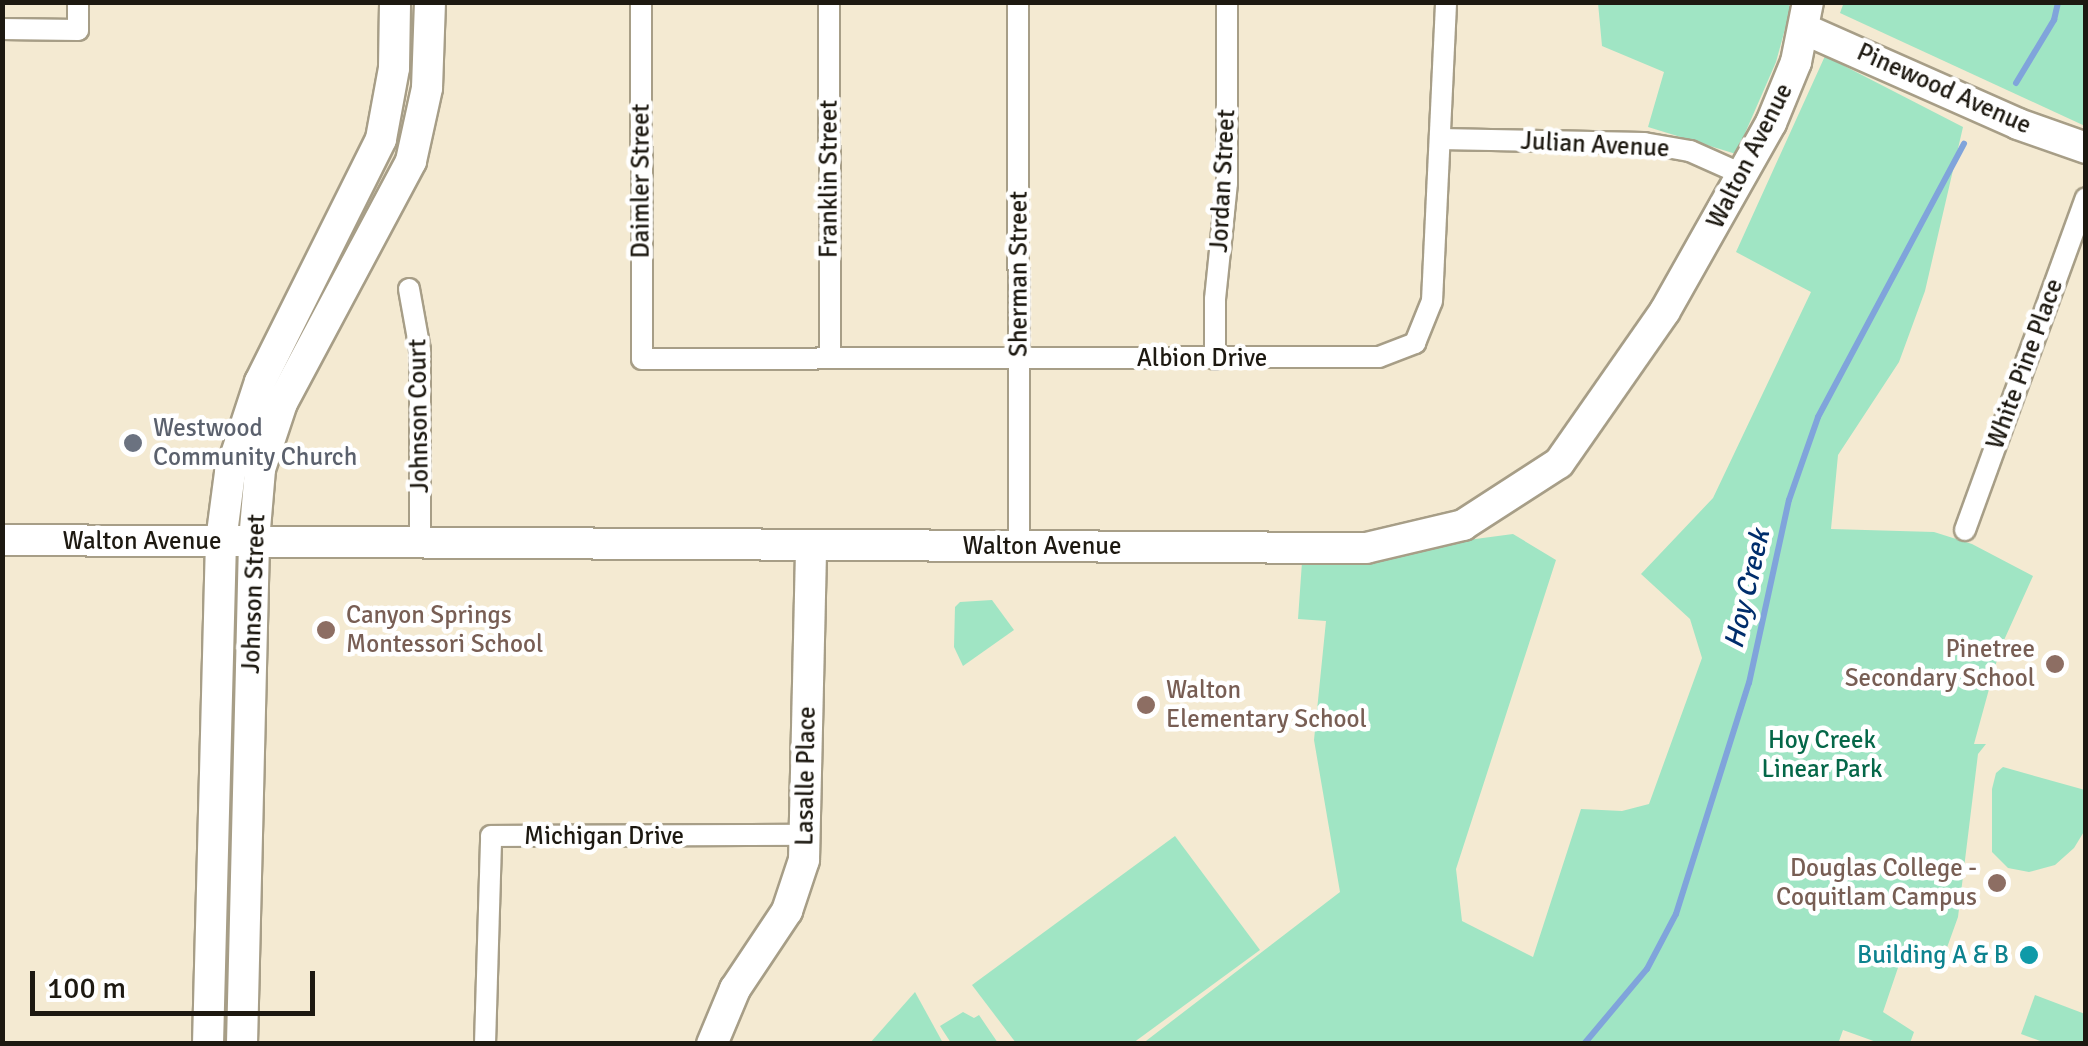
<!DOCTYPE html>
<html>
<head>
<meta charset="utf-8">
<style>
	body { margin:0 }
	#map { position:relative; width:2088px; height:1046px; overflow:hidden; background:#f4ead2; font-family:Signika,sans-serif }
	div>[style] { position:absolute }
	.green>* { inset:0; background:#a0e5c4 }
	.stream>* { height:6px; margin:-3px; padding:0 3px; transform-origin:3px; border-radius:3px; background:#80a4db }
	.roads { filter:drop-shadow(2px 0 #a79e87) drop-shadow(-2px 0 #a79e87) drop-shadow(0 2px #a79e87) drop-shadow(0 -2px #a79e87) }
	.street>* { height:20px; margin:-10px; padding:0 10px; transform-origin:10px; border-radius:10px; background:#fff }
	.secondary>* { height:30px; margin:-15px; padding:0 15px; transform-origin:15px; border-radius:15px; background:#fff }
	.dots>* { width:28px; height:28px; translate:-50% -50%; box-sizing:border-box; border:5px solid #fff; border-radius:50% }
	span { translate:-50% -50%; white-space:nowrap; text-align:center; line-height:1.15; -webkit-text-stroke:9px #fff; paint-order:stroke }
	.street-label { font-size:25px; color:#1d1911 }
	.worship-label { font-size:25px; color:#5b616d }
	.left { translate:0 -50%; text-align:left }
	.education-label { font-size:25px; color:#785e54 }
	.right { translate:-100% -50%; text-align:right }
	.park-label { font-size:25px; color:#056748 }
	.culture-label { font-size:25px; color:#0d838f }
	.water-label { font-size:28px; color:#002d6c; font-style:italic }
	.frame { position:absolute; inset:0; border:5px solid #1d1911; pointer-events:none }
	.scale { position:absolute; left:30px; top:971px; width:285px; height:45px; box-sizing:border-box; border:5px solid #1d1911; border-top:0; padding-left:12px; font-size:30px; line-height:35px; white-space:nowrap; color:#1d1911; -webkit-text-stroke:8px #fff; paint-order:stroke }
</style>
</head>
<body>
<div id="map">
	<div class="green">
		<i style="clip-path:polygon(1785px 2px,1791px 7px,1776px 62px,1736px 154px,1648px 127px,1664px 72px,1602px 46px,1598px 3px)"></i>
		<i style="clip-path:polygon(1844px 2px,2085px 3px,2085px 126px,1840px 13px)"></i>
		<i style="clip-path:polygon(1825px 56px,1963px 127px,1925px 291px,1899px 362px,1838px 455px,1831px 529px,1934px 532px,1972px 544px,2033px 576px,2000px 649px,1974px 744px,1986px 744px,1978px 754px,1958px 917px,1944px 956px,1903px 953px,1883px 1012px,1914px 1032px,1910px 1043px,1879px 1043px,1843px 1030px,1838px 1044px,1142px 1044px,1340px 892px,1314px 740px,1326px 621px,1298px 619px,1302px 562px,1513px 534px,1556px 560px,1456px 869px,1462px 921px,1533px 957px,1581px 809px,1622px 811px,1649px 804px,1702px 658px,1690px 619px,1641px 574px,1713px 498px,1811px 292px,1736px 252px)"></i>
		<i style="clip-path:polygon(992px 600px,1014px 630px,963px 666px,954px 647px,955px 607px,960px 602px)"></i>
		<i style="clip-path:polygon(2003px 767px,2085px 790px,2085px 830px,2074px 848px,2055px 865px,2029px 872px,2008px 868px,1992px 852px,1992px 789px,1996px 773px)"></i>
		<i style="clip-path:polygon(1175px 836px,1260px 950px,1133px 1043px,1016px 1043px,972px 985px)"></i>
		<i style="clip-path:polygon(915px 992px,943px 1043px,870px 1043px)"></i>
		<i style="clip-path:polygon(2035px 995px,2085px 1014px,2085px 1043px,2046px 1043px,2021px 1034px)"></i>
		<i style="clip-path:polygon(963px 1012px,974px 1018px,979px 1015px,998px 1043px,951px 1043px,940px 1026px)"></i>
	</div>
	<div class="stream">
		<i style="left:2016px;top:83px;width:74px;rotate:-58.9deg"></i>
		<i style="left:2054px;top:20px;width:18px;rotate:-77deg"></i>
		<i style="left:1584px;top:1044px;width:98px;rotate:-50deg"></i>
		<i style="left:1647px;top:969px;width:62px;rotate:-62.2deg"></i>
		<i style="left:1676px;top:914px;width:242px;rotate:-72.5deg"></i>
		<i style="left:1749px;top:683px;width:187px;rotate:-77.7deg"></i>
		<i style="left:1789px;top:500px;width:88px;rotate:-70.7deg"></i>
		<i style="left:1818px;top:417px;width:310px;rotate:-61.9deg"></i>
	</div>
	<div class="roads">
		<div class="street">
			<i style="left:641px;top:2px;width:357px;rotate:89.8deg"></i>
			<i style="left:642px;top:359px;width:737px;rotate:-0.16deg"></i>
			<i style="left:1379px;top:357px;width:39px;rotate:-21deg"></i>
			<i style="left:1415px;top:343px;width:45px;rotate:-68deg"></i>
			<i style="left:1432px;top:301px;width:299px;rotate:-87.3deg"></i>
			<i style="left:829px;top:2px;width:354px;rotate:89.8deg"></i>
			<i style="left:1018px;top:2px;width:544px;rotate:89.89deg"></i>
			<i style="left:2px;top:29px;width:76px;rotate:0.8deg"></i>
			<i style="left:78px;top:30px;width:28px;rotate:-90deg"></i>
			<i style="left:1440px;top:139px;width:204px;rotate:1.1deg"></i>
			<i style="left:1644px;top:143px;width:47px;rotate:9.9deg"></i>
			<i style="left:1690px;top:151px;width:59px;rotate:24deg"></i>
			<i style="left:409px;top:289px;width:62px;rotate:79.8deg"></i>
			<i style="left:420px;top:350px;width:193px;rotate:90deg"></i>
			<i style="left:1215px;top:359px;width:60px;rotate:-90deg"></i>
			<i style="left:1215px;top:299px;width:117px;rotate:-84.1deg"></i>
			<i style="left:1227px;top:183px;width:181px;rotate:-90deg"></i>
			<i style="left:1965px;top:530px;width:353px;rotate:-70deg"></i>
			<i style="left:485px;top:1044px;width:208px;rotate:-88.3deg"></i>
			<i style="left:491px;top:836px;width:314px;rotate:-0.2deg"></i>
		</div>
		<div class="secondary">
			<i style="left:1804px;top:29px;width:234px;rotate:23.9deg"></i>
			<i style="left:2018px;top:124px;width:72px;rotate:19.4deg"></i>
			<i style="left:2px;top:540px;width:1364px;rotate:0.34deg"></i>
			<i style="left:1366px;top:548px;width:100px;rotate:-13.3deg"></i>
			<i style="left:1463px;top:525px;width:114px;rotate:-32.9deg"></i>
			<i style="left:1559px;top:463px;width:185px;rotate:-55.1deg"></i>
			<i style="left:1665px;top:311px;width:216px;rotate:-60.6deg"></i>
			<i style="left:1771px;top:123px;width:66px;rotate:-67.7deg"></i>
			<i style="left:1796px;top:62px;width:61px;rotate:-78.7deg"></i>
			<i style="left:208px;top:1044px;width:503px;rotate:-88.52deg"></i>
			<i style="left:221px;top:541px;width:69px;rotate:-82.5deg"></i>
			<i style="left:230px;top:473px;width:96px;rotate:-71.8deg"></i>
			<i style="left:260px;top:382px;width:271px;rotate:-63.5deg"></i>
			<i style="left:381px;top:139px;width:72px;rotate:-79.6deg"></i>
			<i style="left:394px;top:68px;width:66px;rotate:-89.1deg"></i>
			<i style="left:242px;top:1044px;width:503px;rotate:-88.63deg"></i>
			<i style="left:254px;top:541px;width:72px;rotate:-85.2deg"></i>
			<i style="left:260px;top:469px;width:70px;rotate:-71.6deg"></i>
			<i style="left:282px;top:403px;width:274px;rotate:-61.9deg"></i>
			<i style="left:411px;top:161px;width:75px;rotate:-77.6deg"></i>
			<i style="left:427px;top:88px;width:86px;rotate:-88deg"></i>
			<i style="left:712px;top:1044px;width:60px;rotate:-67.3deg"></i>
			<i style="left:735px;top:989px;width:94px;rotate:-56.3deg"></i>
			<i style="left:787px;top:911px;width:54px;rotate:-71.6deg"></i>
			<i style="left:804px;top:860px;width:315px;rotate:-88.7deg"></i>
		</div>
	</div>
	<div class="dots">
		<i style="left:133px;top:443px;background:#6b7280"></i>
		<i style="left:326px;top:630px;background:#8d6e63"></i>
		<i style="left:2055px;top:664px;background:#8d6e63"></i>
		<i style="left:1146px;top:705px;background:#8d6e63"></i>
		<i style="left:1997px;top:883px;background:#8d6e63"></i>
		<i style="left:2029px;top:955px;background:#0f9aa8"></i>
	</div>
	<div class="street-label">
		<span style="left:1944px;top:89px;rotate:24deg">Pinewood Avenue</span>
		<span style="left:1595px;top:145px;rotate:3deg">Julian Avenue</span>
		<span style="left:1750px;top:156px;rotate:-63deg">Walton Avenue</span>
		<span style="left:829px;top:179px;rotate:-90deg">Franklin Street</span>
		<span style="left:641px;top:181px;rotate:-90deg">Daimler Street</span>
		<span style="left:1223px;top:181px;rotate:-87deg">Jordan Street</span>
		<span style="left:1019px;top:274px;rotate:-90deg">Sherman Street</span>
		<span style="left:1202px;top:358px">Albion Drive</span>
		<span style="left:2025px;top:364px;rotate:-70deg">White Pine Place</span>
		<span style="left:419px;top:416px;rotate:-91deg">Johnson Court</span>
		<span style="left:142px;top:541px">Walton Avenue</span>
		<span style="left:1042px;top:546px">Walton Avenue</span>
		<span style="left:254px;top:594px;rotate:-88deg">Johnson Street</span>
		<span style="left:806px;top:776px;rotate:-89deg">Lasalle Place</span>
		<span style="left:604px;top:836px">Michigan Drive</span>
	</div>
	<div class="worship-label">
		<span class="left" style="left:153px;top:443px">Westwood<br>Community Church</span>
	</div>
	<div class="education-label">
		<span class="left" style="left:346px;top:630px">Canyon Springs<br>Montessori School</span>
		<span class="right" style="left:2035px;top:664px">Pinetree<br>Secondary School</span>
		<span class="left" style="left:1166px;top:705px">Walton<br>Elementary School</span>
		<span class="right" style="left:1977px;top:883px">Douglas College -<br>Coquitlam Campus</span>
	</div>
	<div class="park-label">
		<span style="left:1822px;top:755px">Hoy Creek<br>Linear Park</span>
	</div>
	<div class="culture-label">
		<span class="right" style="left:2009px;top:955px">Building A &amp; B</span>
	</div>
	<div class="water-label">
		<span style="left:1747px;top:589px;rotate:-77deg">Hoy Creek</span>
	</div>
	<div class="frame"></div>
	<div class="scale">100 m</div>
</div>
</body>
</html>
